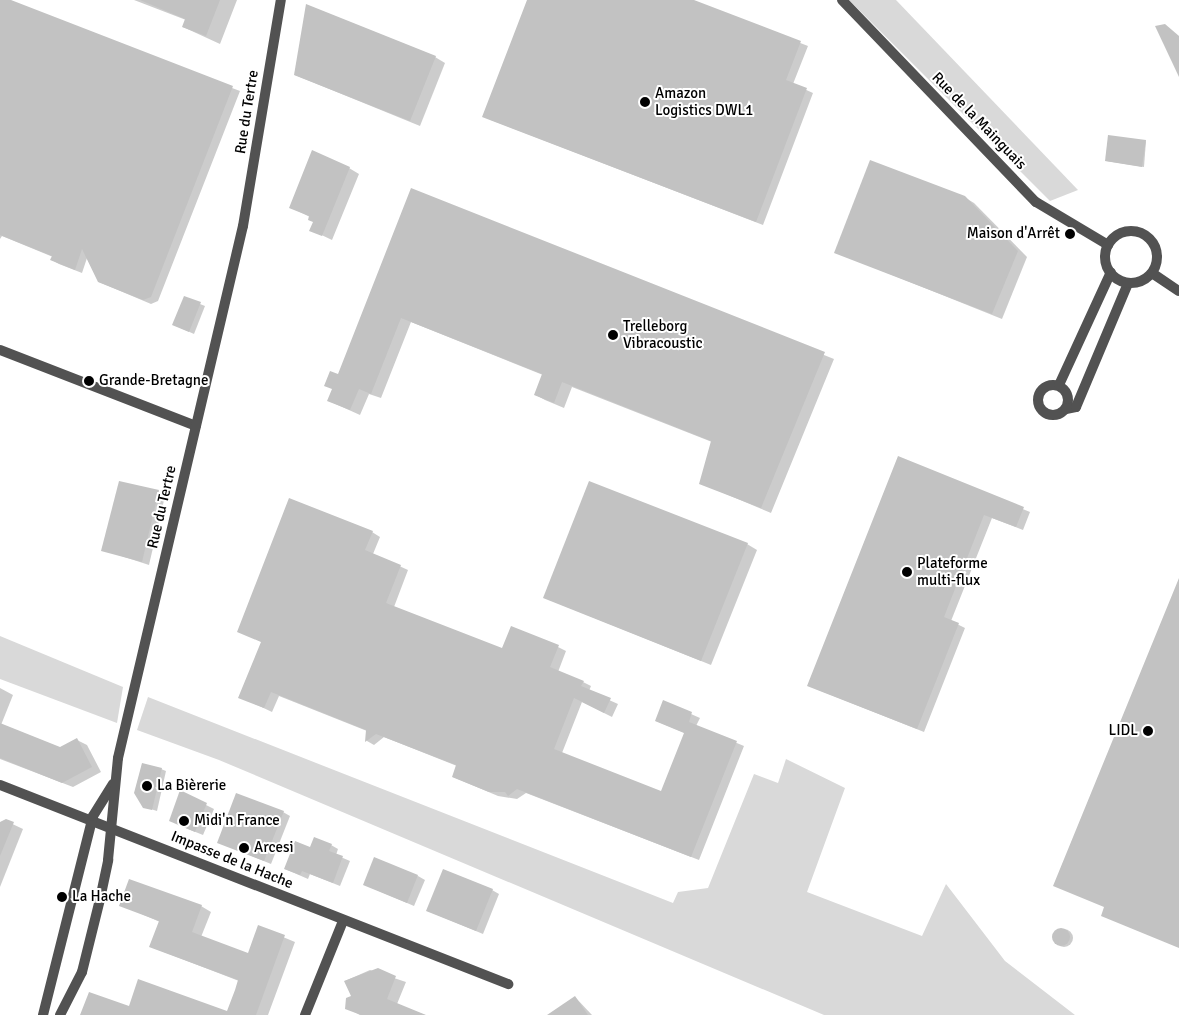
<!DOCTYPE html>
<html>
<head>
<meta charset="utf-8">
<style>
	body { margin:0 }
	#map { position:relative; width:1179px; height:1015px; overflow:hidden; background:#fff; font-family:Signika,sans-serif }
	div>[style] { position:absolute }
	.green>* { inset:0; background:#d9d9d9 }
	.shadow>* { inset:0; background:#0003 }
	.round { border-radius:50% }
	.building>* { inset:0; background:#c2c2c2 }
	.minor>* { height:10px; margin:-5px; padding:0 5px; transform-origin:5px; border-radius:5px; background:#525252 }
	.minor>.ring { margin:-5px; padding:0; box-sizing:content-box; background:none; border:10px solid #525252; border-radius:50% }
	.tertiary>* { height:10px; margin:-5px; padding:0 5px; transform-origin:5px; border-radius:5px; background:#525252 }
	.tertiary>.ring { margin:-5px; padding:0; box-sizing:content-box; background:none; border:10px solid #525252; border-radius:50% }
	.dots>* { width:14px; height:14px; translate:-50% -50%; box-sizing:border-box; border:2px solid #fff; border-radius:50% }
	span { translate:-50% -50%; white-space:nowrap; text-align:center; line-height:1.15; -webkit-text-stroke:4px #fff; paint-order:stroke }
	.poi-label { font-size:15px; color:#000 }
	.left { translate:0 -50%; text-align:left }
	.right { translate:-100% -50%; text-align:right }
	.street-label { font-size:15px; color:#000 }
</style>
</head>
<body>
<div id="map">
	<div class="green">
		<i style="clip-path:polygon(849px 0,896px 0,1078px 190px,1050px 201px)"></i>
		<i style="clip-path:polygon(0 636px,123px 687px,117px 723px,0 679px)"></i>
		<i style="clip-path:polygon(148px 697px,673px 903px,678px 892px,708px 888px,754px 774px,778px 783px,786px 759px,845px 788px,807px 892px,922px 936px,946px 884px,1005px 961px,1075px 1015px,824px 1015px,219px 760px,137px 730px)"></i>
	</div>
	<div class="shadow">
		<i style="clip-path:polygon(0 0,240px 91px,158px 301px,151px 304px,99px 282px,87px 258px,82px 273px,59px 264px,52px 260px,53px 257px,2px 236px,0 239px)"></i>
		<i style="clip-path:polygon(134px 0,237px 0,220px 44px,183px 27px,186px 20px)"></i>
		<i style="clip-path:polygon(528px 0,691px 0,808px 46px,793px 84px,813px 93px,763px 225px,491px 120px)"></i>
		<i style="clip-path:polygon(435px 57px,445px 63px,420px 126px,295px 75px)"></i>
		<i style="clip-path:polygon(1146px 141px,1144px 167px,1106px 161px)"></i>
		<i style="clip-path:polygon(349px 168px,359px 174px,332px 240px,311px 230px,314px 222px,310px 217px,290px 207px)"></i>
		<i style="clip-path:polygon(412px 190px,834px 359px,771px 513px,700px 483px,712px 442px,572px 387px,564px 408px,545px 400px,536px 395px,543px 375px,411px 322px,381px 398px,369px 394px,360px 415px,329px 401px)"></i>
		<i style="clip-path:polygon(964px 197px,974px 203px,1027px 257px,1002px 319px,835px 252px)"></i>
		<i style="clip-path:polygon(200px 304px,205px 306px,194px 334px,174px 325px)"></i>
		<i style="clip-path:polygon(898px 458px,1030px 512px,1023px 530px,992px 518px,951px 621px,965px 628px,924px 732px,816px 689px)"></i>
		<i style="clip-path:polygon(158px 491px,165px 496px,149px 565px,103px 550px)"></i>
		<i style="clip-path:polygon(372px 532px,380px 537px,373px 554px,408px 570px,394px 607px,503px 650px,558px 647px,566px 651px,558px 672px,583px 682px,591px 686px,589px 691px,618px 704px,612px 717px,582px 702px,562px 753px,662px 793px,685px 733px,656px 721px,664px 702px,700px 718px,696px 726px,744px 746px,699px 860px,526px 793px,517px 799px,498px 796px,453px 777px,457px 766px,384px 737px,374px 745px,367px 741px,367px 731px,279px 696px,272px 712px,240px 697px,262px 642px,238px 631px)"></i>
		<i style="clip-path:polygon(747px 544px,757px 550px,711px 665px,545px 598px)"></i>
		<i style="clip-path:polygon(0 688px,13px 695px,1px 725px,60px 748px,77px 740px,87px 745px,101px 772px,73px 787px,0 759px)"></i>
		<i style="clip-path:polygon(161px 769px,166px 771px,157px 811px,144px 807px)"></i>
		<i style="clip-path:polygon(180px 792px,214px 809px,203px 835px,178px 825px)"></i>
		<i style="clip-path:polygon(283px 812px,290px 816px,271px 864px,218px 842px)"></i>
		<i style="clip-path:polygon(6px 821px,23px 829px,0 887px,0 823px)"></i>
		<i style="clip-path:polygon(331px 845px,338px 849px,336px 855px,350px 861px,340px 886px,310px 874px,308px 879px,285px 869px,310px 849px)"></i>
		<i style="clip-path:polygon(418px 876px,425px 880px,414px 906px,365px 885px)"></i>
		<i style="clip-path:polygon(492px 890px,499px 894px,483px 934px,428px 911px)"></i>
		<i style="clip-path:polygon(121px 905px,201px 906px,211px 912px,201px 937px,249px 954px,259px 927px,295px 942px,268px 1015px,82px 1015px,129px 1008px,228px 1013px,239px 981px,151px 947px,160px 922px)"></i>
		<i class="round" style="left:1055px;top:929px;width:18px;height:18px"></i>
		<i style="clip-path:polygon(370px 970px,406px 982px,397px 1004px,425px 1015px,360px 1015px,347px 1008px,352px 997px,345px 981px)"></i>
		<i style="clip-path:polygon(575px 997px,592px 1015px,549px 1015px)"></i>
	</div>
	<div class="building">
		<i style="clip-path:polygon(0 0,11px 0,233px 86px,151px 297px,143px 300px,98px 282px,82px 249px,75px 270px,50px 260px,52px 256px,0 235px)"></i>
		<i style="clip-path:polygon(140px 0,220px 0,206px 36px,182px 27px,185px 19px)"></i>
		<i style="clip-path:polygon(527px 0,694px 0,801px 41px,786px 80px,807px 88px,756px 222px,482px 117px)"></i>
		<i style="clip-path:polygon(306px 4px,436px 56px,410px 121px,294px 75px)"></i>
		<i style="clip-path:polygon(1165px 24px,1179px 36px,1179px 77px,1155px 26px)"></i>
		<i style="clip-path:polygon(1108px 135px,1146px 140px,1142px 167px,1105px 161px)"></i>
		<i style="clip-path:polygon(312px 150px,350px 167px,322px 236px,309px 231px,313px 222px,308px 220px,309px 216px,289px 208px)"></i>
		<i style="clip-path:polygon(870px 160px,965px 196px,1018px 251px,992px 314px,834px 253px)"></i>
		<i style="clip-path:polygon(411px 188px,825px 352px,761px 508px,699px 484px,711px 441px,562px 382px,554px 403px,534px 395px,542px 374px,401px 318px,371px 394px,359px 389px,350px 410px,327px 401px,332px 389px,324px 386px,330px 371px,338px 374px)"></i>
		<i style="clip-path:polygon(184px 296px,201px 302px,189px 332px,172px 325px)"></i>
		<i style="clip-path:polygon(898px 456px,1024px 507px,1016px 527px,984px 515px,944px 617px,959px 623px,917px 729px,807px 686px)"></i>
		<i style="clip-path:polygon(119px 481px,159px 490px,142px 562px,101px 551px)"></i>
		<i style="clip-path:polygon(589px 481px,748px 543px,701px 661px,543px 598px)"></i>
		<i style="clip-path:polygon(289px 498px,373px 531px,365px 550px,401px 565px,386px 603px,502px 648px,511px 626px,559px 645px,550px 667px,584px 681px,581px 686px,611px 698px,604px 713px,574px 698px,554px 749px,661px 791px,684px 733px,655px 721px,663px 700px,692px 712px,689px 722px,737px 741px,691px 857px,517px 789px,508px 796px,505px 792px,489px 792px,452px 777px,456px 765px,376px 734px,365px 742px,366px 730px,271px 692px,264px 708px,238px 698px,261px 642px,237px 632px)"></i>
		<i style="clip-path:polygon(1179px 578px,1179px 948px,1101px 916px,1104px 907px,1053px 886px)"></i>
		<i style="clip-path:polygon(0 723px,60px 747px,77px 738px,92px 767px,62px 783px,0 758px)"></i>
		<i style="clip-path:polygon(142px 763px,162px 768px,152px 810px,143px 808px,134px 793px)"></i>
		<i style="clip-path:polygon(180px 790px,207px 803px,195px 832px,169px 821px)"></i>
		<i style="clip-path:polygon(236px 793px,284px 811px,264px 861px,217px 843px)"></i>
		<i style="clip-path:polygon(6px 819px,14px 822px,0 856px,0 822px)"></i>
		<i style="clip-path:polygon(314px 837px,332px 844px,329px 851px,343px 856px,333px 883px,302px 871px,300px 875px,284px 869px,295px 841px,310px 847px)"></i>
		<i style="clip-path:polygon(374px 857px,418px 875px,407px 903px,363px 885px)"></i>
		<i style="clip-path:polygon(443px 869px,493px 889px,476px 931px,426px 911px)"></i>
		<i style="clip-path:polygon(129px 879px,202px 905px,192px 932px,248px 953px,258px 925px,285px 935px,256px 1015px,80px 1015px,89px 992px,129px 1006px,138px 979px,227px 1011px,235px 990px,238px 980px,149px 947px,159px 921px,119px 906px)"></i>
		<i class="round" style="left:1052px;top:928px;width:18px;height:18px"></i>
		<i style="clip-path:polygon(378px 968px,396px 976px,387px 999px,426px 1015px,361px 1015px,345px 1009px,346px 998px,351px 996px,344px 981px)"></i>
		<i style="clip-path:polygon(575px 996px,588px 1015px,547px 1015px)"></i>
	</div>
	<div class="minor">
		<i style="left:0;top:350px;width:210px;rotate:21.2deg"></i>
		<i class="ring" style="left:1038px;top:385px;width:20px;height:20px"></i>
		<i style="left:1059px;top:385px;width:124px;rotate:-65.3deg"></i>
		<i style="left:1066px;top:409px;width:10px;rotate:-11deg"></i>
		<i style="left:1076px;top:407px;width:134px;rotate:-67.2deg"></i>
		<i style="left:0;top:785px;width:546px;rotate:21.39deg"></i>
		<i style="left:43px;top:1015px;width:205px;rotate:-75.9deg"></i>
		<i style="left:93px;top:816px;width:38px;rotate:-58deg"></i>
		<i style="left:60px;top:1015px;width:48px;rotate:-62.9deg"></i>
		<i style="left:82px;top:972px;width:75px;rotate:-76.1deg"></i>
		<i style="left:100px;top:899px;width:40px;rotate:-78deg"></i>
		<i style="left:108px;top:860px;width:102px;rotate:-84.4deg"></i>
		<i style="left:118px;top:758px;width:546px;rotate:-76.78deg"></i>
		<i style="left:243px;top:226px;width:229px;rotate:-80.5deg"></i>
		<i style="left:305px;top:1015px;width:101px;rotate:-68deg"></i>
	</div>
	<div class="tertiary">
		<i style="left:842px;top:0;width:280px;rotate:46.2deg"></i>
		<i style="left:1036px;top:202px;width:84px;rotate:30.8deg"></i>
		<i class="ring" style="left:1105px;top:231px;width:42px;height:42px"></i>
		<i style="left:1152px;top:273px;width:32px;rotate:34deg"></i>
	</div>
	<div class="dots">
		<i style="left:645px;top:102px;background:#000"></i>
		<i style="left:1070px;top:234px;background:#000"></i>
		<i style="left:613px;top:335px;background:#000"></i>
		<i style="left:89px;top:381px;background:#000"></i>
		<i style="left:907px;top:572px;background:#000"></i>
		<i style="left:1148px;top:731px;background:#000"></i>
		<i style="left:147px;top:786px;background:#000"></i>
		<i style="left:184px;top:821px;background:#000"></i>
		<i style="left:244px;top:848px;background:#000"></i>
		<i style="left:62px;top:897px;background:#000"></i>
	</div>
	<div class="poi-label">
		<span class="left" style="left:655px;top:102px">Amazon<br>Logistics DWL1</span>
		<span class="right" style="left:1060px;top:234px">Maison d'Arrêt</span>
		<span class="left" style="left:623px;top:335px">Trelleborg<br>Vibracoustic</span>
		<span class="left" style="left:99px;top:381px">Grande-Bretagne</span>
		<span class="left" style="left:917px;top:572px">Plateforme<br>multi-flux</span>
		<span class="right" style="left:1138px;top:731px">LIDL</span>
		<span class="left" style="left:157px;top:786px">La Bièrerie</span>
		<span class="left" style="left:194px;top:821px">Midi'n France</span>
		<span class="left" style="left:254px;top:848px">Arcesi</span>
		<span class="left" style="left:72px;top:897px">La Hache</span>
	</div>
	<div class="street-label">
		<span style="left:247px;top:112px;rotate:-81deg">Rue du Tertre</span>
		<span style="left:979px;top:121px;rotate:46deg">Rue de la Mainguais</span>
		<span style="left:162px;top:507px;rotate:-77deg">Rue du Tertre</span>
		<span style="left:232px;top:860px;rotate:22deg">Impasse de la Hache</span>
	</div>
</div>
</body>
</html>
